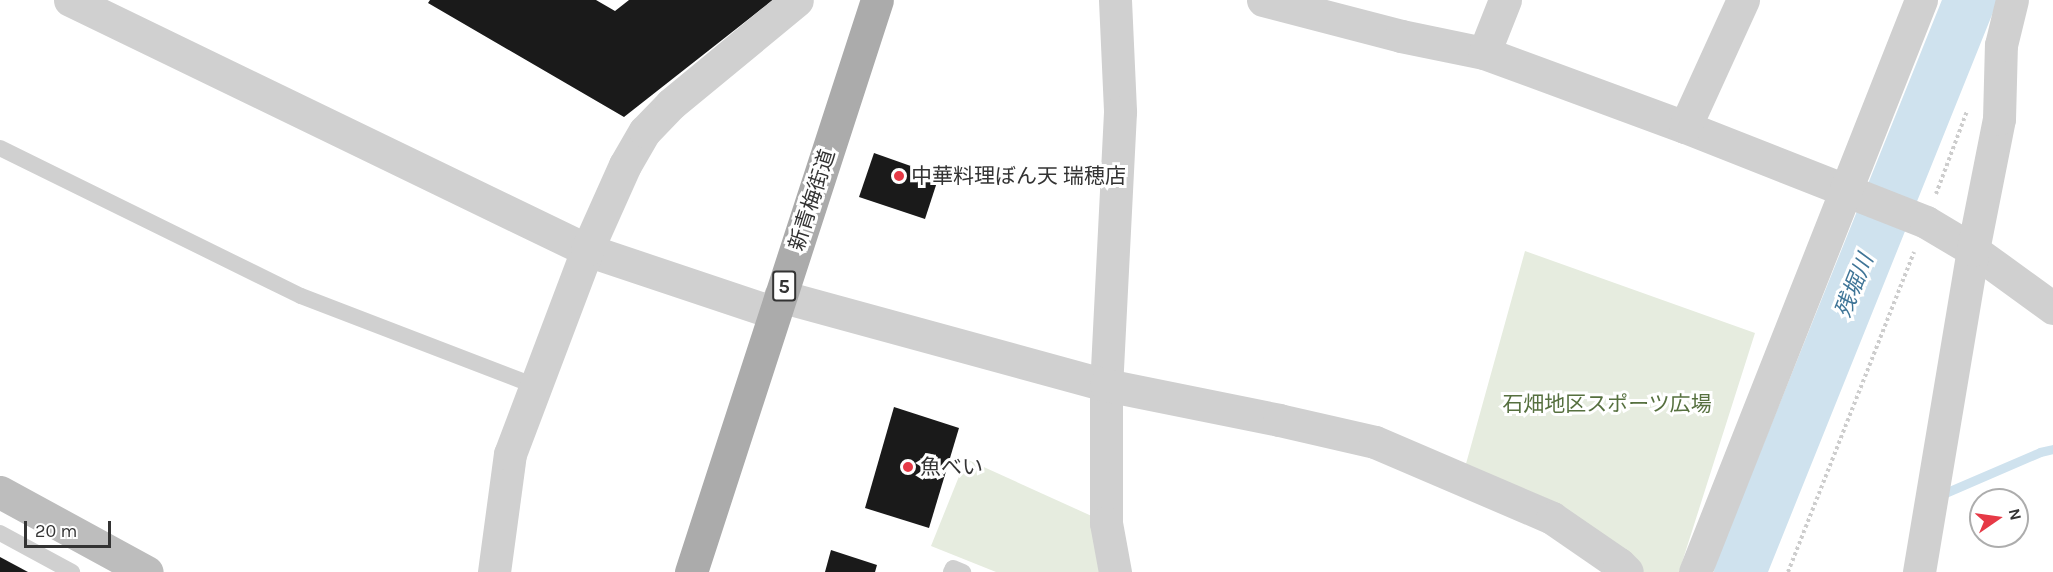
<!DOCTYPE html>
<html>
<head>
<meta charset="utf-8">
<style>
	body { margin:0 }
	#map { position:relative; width:2053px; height:572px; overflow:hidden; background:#fff; font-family:Karla,"Noto Sans JP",sans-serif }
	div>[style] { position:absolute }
	.green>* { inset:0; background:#e6ecdf }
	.stream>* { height:9px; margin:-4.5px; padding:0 4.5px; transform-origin:4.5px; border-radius:4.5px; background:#cfe2ee }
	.river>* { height:52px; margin:-26px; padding:0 26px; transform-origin:26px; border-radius:26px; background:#cfe2ee }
	.building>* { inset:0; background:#1a1a1a }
	.path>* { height:4px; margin-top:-2px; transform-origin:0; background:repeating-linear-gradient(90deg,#cdcdcd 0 3px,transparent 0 6px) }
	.lane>* { height:16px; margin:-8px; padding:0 8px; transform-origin:8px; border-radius:8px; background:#d0d0d0 }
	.street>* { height:33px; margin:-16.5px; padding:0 16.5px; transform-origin:16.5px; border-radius:16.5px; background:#d0d0d0 }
	.secondary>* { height:33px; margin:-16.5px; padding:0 16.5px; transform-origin:16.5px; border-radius:16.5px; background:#bdbdbd }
	.primary>* { height:33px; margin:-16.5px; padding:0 16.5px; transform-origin:16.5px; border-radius:16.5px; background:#ababab }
	.dots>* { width:16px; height:16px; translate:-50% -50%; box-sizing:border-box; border:3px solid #fff; border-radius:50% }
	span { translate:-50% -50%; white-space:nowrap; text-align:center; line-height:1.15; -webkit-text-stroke:6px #fff; paint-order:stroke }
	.shield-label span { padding:2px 4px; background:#fff; border:2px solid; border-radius:4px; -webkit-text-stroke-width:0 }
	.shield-label { font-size:20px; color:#333; font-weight:700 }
	.poi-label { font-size:21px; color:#333 }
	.left { translate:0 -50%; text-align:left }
	.street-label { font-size:21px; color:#333 }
	.park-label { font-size:21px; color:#56703f }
	.water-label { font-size:22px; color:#3f7597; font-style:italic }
	.north { position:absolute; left:1969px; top:488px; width:60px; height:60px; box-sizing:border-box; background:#fff; border:2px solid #adadad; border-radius:50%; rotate:77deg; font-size:16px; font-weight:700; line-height:24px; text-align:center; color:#333 }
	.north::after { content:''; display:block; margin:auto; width:21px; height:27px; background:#e63946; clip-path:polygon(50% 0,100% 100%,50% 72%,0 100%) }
	.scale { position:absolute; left:24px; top:521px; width:87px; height:27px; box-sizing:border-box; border:3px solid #333; border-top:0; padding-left:8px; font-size:18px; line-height:21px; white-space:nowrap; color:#333; -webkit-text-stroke:4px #fff; paint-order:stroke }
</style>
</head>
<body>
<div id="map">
	<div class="green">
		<i style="clip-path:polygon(1525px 251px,1755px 333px,1679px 572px,1644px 572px,1626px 557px,1464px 471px)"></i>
		<i style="clip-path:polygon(966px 459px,1096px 518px,1107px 572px,996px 572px,931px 546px)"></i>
	</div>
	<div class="stream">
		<i style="left:1945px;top:493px;width:103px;rotate:-23.3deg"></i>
		<i style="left:2040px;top:452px;width:13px;rotate:-13deg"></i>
	</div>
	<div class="river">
		<i style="left:1740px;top:572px;width:617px;rotate:-68.1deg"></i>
	</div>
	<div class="building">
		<i style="clip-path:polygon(430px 0,596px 0,615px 11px,629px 0,773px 0,624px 117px,428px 3px)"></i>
		<i style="clip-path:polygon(874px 153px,939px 176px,925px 219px,859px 197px)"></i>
		<i style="clip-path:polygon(894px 407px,959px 428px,929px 528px,865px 508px)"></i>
		<i style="clip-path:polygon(831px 550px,877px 565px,875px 572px,825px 572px)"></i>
		<i style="clip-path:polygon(0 557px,28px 572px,0 572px)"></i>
	</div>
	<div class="path">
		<i style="left:1936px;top:194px;width:89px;rotate:-69.5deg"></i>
		<i style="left:1788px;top:572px;width:344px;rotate:-68.5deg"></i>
	</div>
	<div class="lane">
		<i style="left:0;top:148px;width:335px;rotate:26.2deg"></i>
		<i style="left:301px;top:296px;width:251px;rotate:21deg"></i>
		<i style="left:0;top:533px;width:82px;rotate:28.4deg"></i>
		<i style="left:951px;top:572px;width:4px;rotate:-63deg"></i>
		<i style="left:953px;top:568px;width:11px;rotate:22deg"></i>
	</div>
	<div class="street">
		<i style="left:70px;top:0;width:574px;rotate:25.81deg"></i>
		<i style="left:587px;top:250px;width:198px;rotate:18.5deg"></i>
		<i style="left:1115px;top:0;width:112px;rotate:87.4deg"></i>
		<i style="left:1120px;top:112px;width:273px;rotate:92.9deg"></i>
		<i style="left:1106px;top:385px;width:138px;rotate:90deg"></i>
		<i style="left:1106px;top:523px;width:50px;rotate:79.6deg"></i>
		<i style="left:1263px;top:0;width:143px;rotate:14.6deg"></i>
		<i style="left:1401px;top:36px;width:85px;rotate:11.6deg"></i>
		<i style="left:1484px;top:53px;width:214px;rotate:20.2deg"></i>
		<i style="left:1685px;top:127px;width:259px;rotate:21.5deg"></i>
		<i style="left:1926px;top:222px;width:55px;rotate:30.8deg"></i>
		<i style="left:1973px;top:250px;width:99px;rotate:35.9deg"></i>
		<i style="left:1484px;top:53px;width:57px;rotate:-68.4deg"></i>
		<i style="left:1685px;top:127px;width:140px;rotate:-65.5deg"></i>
		<i style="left:780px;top:296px;width:338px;rotate:15.3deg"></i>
		<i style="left:1106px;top:385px;width:177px;rotate:11.4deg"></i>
		<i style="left:1279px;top:420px;width:98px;rotate:12.9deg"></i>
		<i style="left:1375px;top:442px;width:193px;rotate:23.2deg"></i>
		<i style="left:1552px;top:518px;width:81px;rotate:34.5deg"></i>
		<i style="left:1619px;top:564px;width:11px;rotate:45deg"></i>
		<i style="left:494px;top:572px;width:119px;rotate:-82.3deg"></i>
		<i style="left:510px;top:454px;width:218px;rotate:-69.3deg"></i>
		<i style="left:587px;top:250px;width:93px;rotate:-65.9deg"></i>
		<i style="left:625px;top:165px;width:39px;rotate:-60deg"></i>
		<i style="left:645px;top:131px;width:37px;rotate:-46deg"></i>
		<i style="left:671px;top:104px;width:163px;rotate:-39.5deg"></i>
		<i style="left:1695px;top:572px;width:615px;rotate:-68.44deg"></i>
		<i style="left:1919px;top:572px;width:326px;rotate:-80.5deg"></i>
		<i style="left:1973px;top:250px;width:134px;rotate:-78.8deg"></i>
		<i style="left:1999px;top:119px;width:74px;rotate:-88.5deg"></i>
		<i style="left:2001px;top:45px;width:46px;rotate:-76.3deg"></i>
	</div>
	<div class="secondary">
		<i style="left:0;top:492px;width:167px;rotate:28.6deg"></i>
	</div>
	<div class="primary">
		<i style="left:691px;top:572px;width:601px;rotate:-71.99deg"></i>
	</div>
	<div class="dots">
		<i style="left:899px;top:176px;background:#e63946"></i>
		<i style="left:908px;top:467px;background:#e63946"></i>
	</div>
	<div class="shield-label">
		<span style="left:784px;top:286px">5</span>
	</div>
	<div class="poi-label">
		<span class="left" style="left:911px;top:176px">中華料理ぼん天 瑞穂店</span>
		<span class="left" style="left:920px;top:467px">魚べい</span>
	</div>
	<div class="street-label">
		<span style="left:812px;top:200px;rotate:-72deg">新青梅街道</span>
	</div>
	<div class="park-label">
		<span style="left:1607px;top:404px">石畑地区スポーツ広場</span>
	</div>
	<div class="water-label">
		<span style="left:1855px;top:286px;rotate:-68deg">残堀川</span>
	</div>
	<div class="north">N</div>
	<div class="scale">20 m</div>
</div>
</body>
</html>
